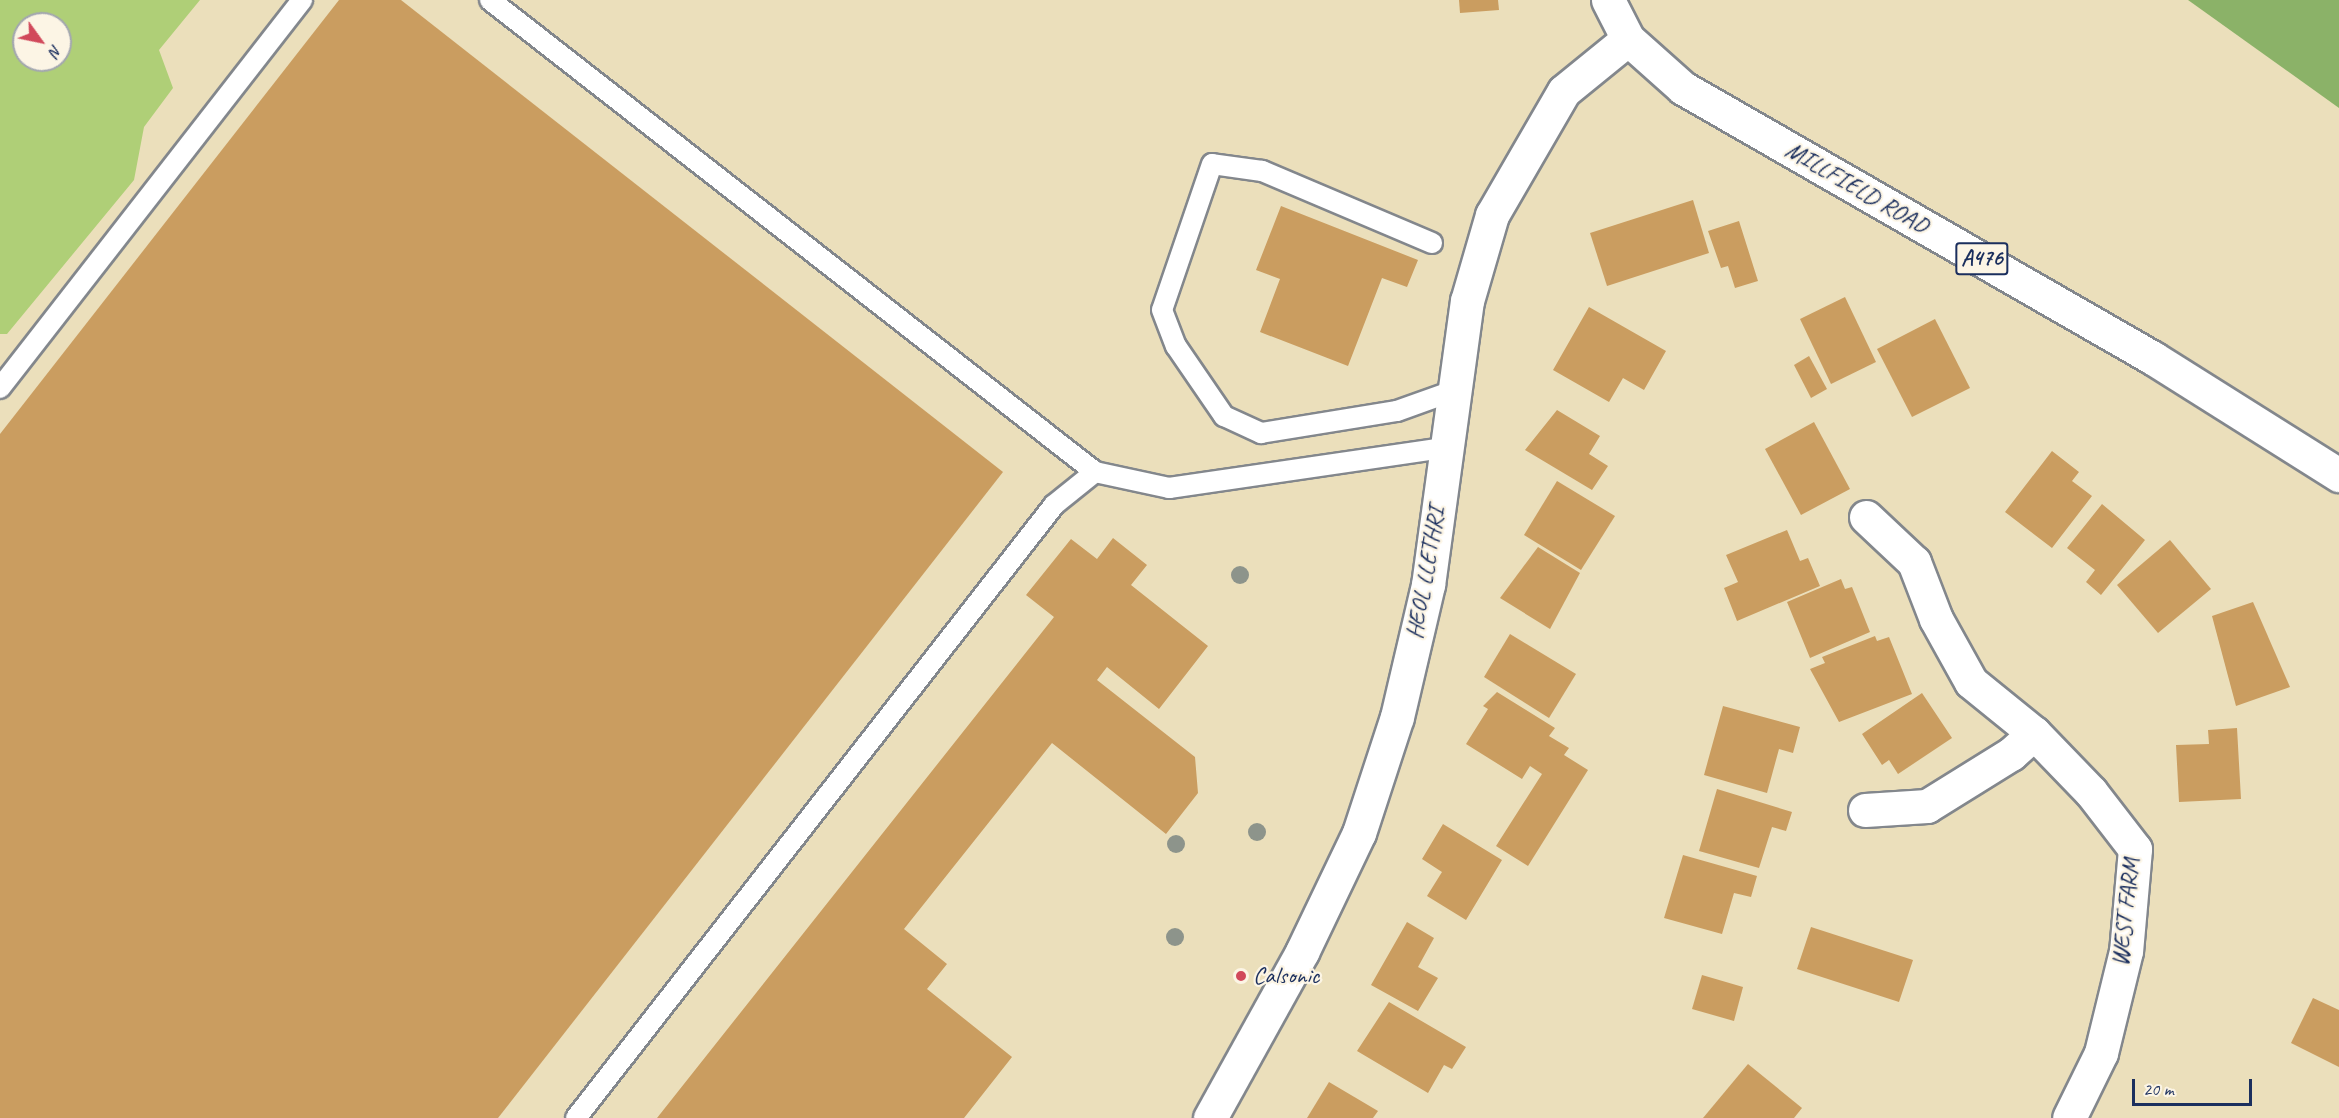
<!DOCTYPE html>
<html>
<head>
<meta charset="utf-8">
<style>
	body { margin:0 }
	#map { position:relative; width:2339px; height:1118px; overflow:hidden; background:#ebdfbb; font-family:Caveat,sans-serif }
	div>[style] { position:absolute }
	.green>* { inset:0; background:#afcf77 }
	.forest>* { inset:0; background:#8bb268 }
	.building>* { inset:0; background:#ca9d60 }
	.roads { filter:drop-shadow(2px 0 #83878c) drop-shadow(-2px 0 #83878c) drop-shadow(0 2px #83878c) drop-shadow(0 -2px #83878c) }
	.lane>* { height:20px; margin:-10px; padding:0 10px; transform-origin:10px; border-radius:10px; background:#fff }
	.street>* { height:33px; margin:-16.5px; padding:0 16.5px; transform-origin:16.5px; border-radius:16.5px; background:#fff }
	.secondary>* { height:33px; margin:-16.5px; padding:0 16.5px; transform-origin:16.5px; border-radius:16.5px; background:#fff }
	.primary>* { height:33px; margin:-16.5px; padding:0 16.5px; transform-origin:16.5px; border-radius:16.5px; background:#fff }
	.trees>* { width:18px; height:18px; margin:-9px; border-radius:50%; background:#8d948b }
	.dots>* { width:16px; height:16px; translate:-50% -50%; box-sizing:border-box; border:3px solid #fcf5e5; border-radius:50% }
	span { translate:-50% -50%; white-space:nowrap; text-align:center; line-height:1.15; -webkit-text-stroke:4.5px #fcf5e5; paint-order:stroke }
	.shield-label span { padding:2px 4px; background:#fcf5e5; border:2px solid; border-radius:4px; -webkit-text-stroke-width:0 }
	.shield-label { font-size:22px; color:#1b2f5e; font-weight:700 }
	.street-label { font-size:24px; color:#1b2f5e }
	.poi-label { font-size:24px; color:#1b2f5e }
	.left { translate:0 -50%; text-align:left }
	.north { position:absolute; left:12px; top:12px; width:60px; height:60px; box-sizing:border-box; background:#fcf5e5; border:2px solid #a2a6af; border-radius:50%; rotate:123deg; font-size:16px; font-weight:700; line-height:24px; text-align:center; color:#1b2f5e }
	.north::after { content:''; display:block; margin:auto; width:21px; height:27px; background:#d1495b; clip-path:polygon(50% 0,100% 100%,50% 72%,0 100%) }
	.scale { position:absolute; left:2132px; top:1079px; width:120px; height:27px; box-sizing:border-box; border:3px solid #1b2f5e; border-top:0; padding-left:8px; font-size:18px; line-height:21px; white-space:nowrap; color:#1b2f5e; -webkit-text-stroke:4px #fcf5e5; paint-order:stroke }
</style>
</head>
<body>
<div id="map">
	<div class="green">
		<i style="clip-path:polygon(evenodd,0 0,200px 0,159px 50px,173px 88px,144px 127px,134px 180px,7px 334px,0 334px,0 0,24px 24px,60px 24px,60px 60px,24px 60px,24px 24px)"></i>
	</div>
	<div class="forest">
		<i style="clip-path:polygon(2188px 0,2339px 0,2339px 108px)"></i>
	</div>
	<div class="building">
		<i style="clip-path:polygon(339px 0,401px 0,1003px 472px,498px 1118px,0 1118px,0 434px)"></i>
		<i style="clip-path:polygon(1459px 0,1498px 0,1499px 10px,1460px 13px)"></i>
		<i style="clip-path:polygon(1693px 200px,1709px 253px,1607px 286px,1590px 233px)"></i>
		<i style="clip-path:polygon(1281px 206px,1418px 260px,1407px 287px,1382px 278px,1348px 366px,1260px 332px,1280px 279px,1256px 270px)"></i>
		<i style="clip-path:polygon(1739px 221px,1758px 281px,1735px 288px,1728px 266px,1721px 268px,1708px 231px)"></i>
		<i style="clip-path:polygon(1845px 297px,1876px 362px,1831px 384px,1800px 319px)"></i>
		<i style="clip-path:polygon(1589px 307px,1666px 351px,1644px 390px,1623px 378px,1609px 402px,1553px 370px)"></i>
		<i style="clip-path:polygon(1935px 319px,1970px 388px,1912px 417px,1877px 349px)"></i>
		<i style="clip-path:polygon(1809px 356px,1827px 389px,1811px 398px,1794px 365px)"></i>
		<i style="clip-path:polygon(1557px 410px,1600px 436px,1589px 454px,1608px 466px,1592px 490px,1525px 450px)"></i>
		<i style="clip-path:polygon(1814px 422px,1850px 489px,1801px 515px,1765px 449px)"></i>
		<i style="clip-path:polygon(2052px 451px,2079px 472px,2072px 481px,2092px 496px,2052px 548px,2005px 512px)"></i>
		<i style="clip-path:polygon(1557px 481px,1615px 516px,1581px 570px,1524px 535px)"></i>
		<i style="clip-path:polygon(2102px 504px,2145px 540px,2101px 595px,2086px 582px,2095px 570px,2067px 548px)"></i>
		<i style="clip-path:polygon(1787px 530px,1800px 561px,1808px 558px,1820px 586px,1737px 621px,1724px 588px,1738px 582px,1726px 555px)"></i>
		<i style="clip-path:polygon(1113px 538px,1147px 565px,1131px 585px,1208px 646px,1159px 709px,1107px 667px,1097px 680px,1195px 757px,1198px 793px,1166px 834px,1052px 743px,904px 929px,947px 964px,927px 989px,1012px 1057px,964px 1118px,657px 1118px,1054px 617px,1026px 595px,1071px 539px,1097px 559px)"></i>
		<i style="clip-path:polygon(2170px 540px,2211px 589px,2158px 633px,2117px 585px)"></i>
		<i style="clip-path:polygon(1538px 547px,1580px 573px,1550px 629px,1500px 598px)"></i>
		<i style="clip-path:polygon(1841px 579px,1845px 589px,1852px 587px,1870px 632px,1810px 658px,1787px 602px)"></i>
		<i style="clip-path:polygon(2253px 602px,2290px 687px,2236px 706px,2212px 616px)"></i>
		<i style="clip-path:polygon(1510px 634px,1576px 674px,1549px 718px,1484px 677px)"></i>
		<i style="clip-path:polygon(1875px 636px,1877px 641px,1889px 637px,1912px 694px,1839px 722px,1810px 669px,1825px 663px,1822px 657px)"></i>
		<i style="clip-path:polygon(1497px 692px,1555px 728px,1549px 736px,1569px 748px,1564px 755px,1588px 770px,1528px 866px,1496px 846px,1542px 774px,1530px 766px,1522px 779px,1466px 744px,1488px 709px,1483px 706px)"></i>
		<i style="clip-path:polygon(1922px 693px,1952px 738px,1898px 774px,1889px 760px,1882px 765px,1862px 734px)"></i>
		<i style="clip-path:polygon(1723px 706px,1800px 727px,1793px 753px,1779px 749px,1767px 793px,1704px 775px)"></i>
		<i style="clip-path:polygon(2237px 728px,2241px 799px,2179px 802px,2176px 745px,2209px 744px,2208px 730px)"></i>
		<i style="clip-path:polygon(1717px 789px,1792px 812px,1786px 831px,1772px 827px,1759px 868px,1699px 851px)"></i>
		<i style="clip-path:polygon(1443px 824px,1502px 860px,1466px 920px,1427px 896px,1442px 872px,1422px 859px)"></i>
		<i style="clip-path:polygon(1683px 855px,1757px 876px,1751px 897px,1734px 893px,1722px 934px,1664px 918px)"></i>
		<i style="clip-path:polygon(1407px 922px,1434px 938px,1418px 967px,1438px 978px,1418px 1011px,1371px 985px)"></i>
		<i style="clip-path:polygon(1811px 927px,1913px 960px,1899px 1002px,1797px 969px)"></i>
		<i style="clip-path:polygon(1702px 975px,1743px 987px,1734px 1021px,1692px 1009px)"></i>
		<i style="clip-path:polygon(2313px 998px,2339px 1010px,2339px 1067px,2291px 1043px)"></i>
		<i style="clip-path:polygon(1389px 1002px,1466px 1047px,1452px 1069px,1444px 1065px,1428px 1093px,1357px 1051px)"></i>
		<i style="clip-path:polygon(1748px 1064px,1802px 1108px,1794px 1118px,1703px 1118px)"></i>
		<i style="clip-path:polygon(1329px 1082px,1378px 1111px,1373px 1118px,1307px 1118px)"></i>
	</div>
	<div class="roads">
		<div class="lane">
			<i style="left:490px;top:0;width:767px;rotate:37.96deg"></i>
			<i style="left:1095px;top:472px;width:76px;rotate:12.2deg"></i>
			<i style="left:1169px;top:488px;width:278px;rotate:-8.3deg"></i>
			<i style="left:1432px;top:243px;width:185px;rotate:-157deg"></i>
			<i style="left:1262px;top:171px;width:50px;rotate:-172deg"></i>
			<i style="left:1212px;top:164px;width:154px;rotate:108.9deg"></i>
			<i style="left:1162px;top:310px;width:39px;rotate:69deg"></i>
			<i style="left:1176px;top:346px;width:85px;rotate:55.6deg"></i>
			<i style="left:1224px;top:416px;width:41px;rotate:24.7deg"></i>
			<i style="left:1261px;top:433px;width:138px;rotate:-9.2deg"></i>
			<i style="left:1397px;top:411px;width:56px;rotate:-19.7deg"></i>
			<i style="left:0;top:388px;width:492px;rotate:-52.1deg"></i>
			<i style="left:576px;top:1118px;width:777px;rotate:-52.05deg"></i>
			<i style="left:1054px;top:505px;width:53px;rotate:-38.8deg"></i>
		</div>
		<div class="street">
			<i style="left:1866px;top:517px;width:66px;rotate:43.2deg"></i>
			<i style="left:1914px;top:562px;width:61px;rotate:68.9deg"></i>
			<i style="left:1936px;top:619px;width:72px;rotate:60.9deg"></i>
			<i style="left:1971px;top:682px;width:81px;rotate:39deg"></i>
			<i style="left:2034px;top:733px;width:82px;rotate:46deg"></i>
			<i style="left:2091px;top:792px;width:72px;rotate:52.3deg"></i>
			<i style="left:2135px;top:849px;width:102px;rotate:95deg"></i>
			<i style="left:2126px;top:951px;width:105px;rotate:103.8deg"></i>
			<i style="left:2101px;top:1053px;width:72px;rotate:116.2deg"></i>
			<i style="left:1865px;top:810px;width:62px;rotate:-3.7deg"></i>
			<i style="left:1927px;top:806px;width:99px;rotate:-31.8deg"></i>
			<i style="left:2011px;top:754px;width:31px;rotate:-42deg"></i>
		</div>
		<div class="secondary">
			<i style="left:1210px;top:1118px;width:190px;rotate:-61deg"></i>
			<i style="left:1302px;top:952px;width:132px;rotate:-64.4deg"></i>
			<i style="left:1359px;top:833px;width:122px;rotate:-71.9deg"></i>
			<i style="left:1397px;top:717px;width:136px;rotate:-76.8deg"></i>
			<i style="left:1428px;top:585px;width:287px;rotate:-82.2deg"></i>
			<i style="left:1467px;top:301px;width:90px;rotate:-73.8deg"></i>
			<i style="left:1492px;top:215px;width:143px;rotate:-59.9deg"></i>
			<i style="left:1564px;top:91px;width:82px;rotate:-39.1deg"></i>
		</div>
		<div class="primary">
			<i style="left:1608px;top:0;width:44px;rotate:62.9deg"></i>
			<i style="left:1628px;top:39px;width:74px;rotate:41.7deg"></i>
			<i style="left:1683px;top:88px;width:542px;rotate:29.88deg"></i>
			<i style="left:2153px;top:358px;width:220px;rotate:32.2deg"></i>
		</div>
	</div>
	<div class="trees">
		<i style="left:1240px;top:575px"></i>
		<i style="left:1257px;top:832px"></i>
		<i style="left:1176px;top:844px"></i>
		<i style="left:1175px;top:937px"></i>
	</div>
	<div class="dots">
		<i style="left:1241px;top:976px;background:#d1495b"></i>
	</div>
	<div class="shield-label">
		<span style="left:1982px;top:259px">A476</span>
	</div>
	<div class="street-label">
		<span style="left:1857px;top:188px;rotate:30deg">MILLFIELD ROAD</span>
		<span style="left:1426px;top:573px;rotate:-80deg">HEOL LLETHRI</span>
		<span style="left:2126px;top:912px;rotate:-84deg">WEST FARM</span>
	</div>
	<div class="poi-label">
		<span class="left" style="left:1253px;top:976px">Calsonic</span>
	</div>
	<div class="north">N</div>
	<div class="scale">20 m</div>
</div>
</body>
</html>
